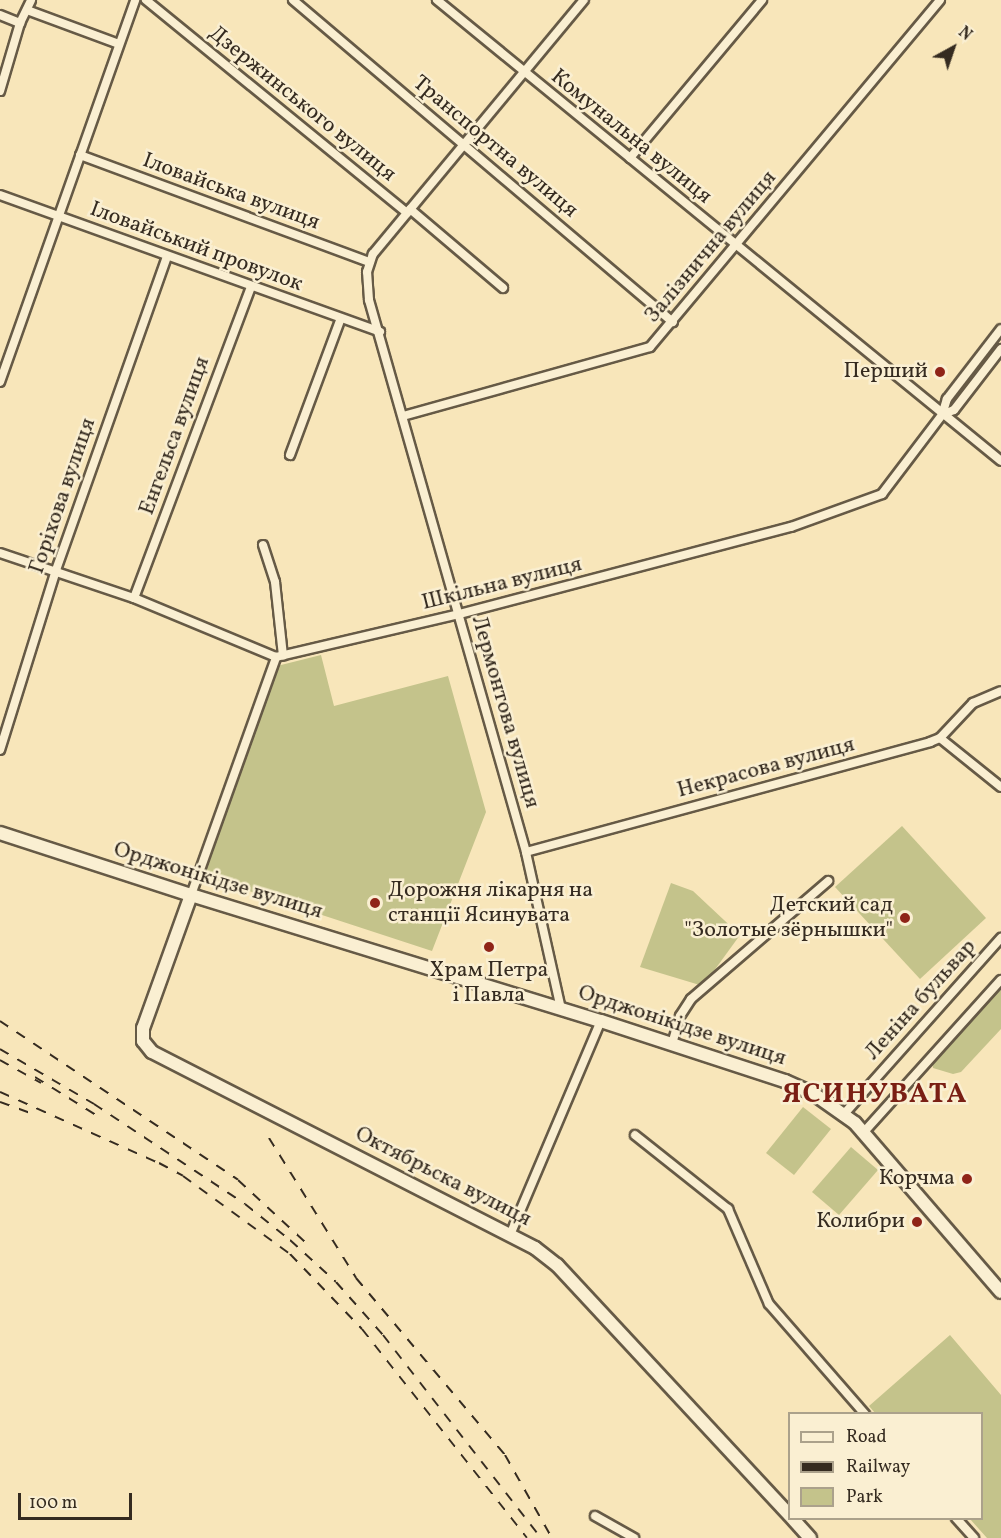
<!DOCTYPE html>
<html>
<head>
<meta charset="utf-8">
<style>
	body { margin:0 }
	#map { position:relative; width:1001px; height:1538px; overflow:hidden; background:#f8e6ba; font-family:Vollkorn,serif }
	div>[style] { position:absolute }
	.green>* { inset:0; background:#c4c38b }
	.roads { filter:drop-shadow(2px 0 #665a46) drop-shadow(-2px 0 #665a46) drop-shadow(0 2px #665a46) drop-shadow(0 -2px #665a46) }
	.minor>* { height:8px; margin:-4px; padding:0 4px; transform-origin:4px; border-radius:4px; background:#faefd2 }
	.secondary>* { height:12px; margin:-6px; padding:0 6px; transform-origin:6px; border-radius:6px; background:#faefd2 }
	.rail>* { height:2px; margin-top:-1px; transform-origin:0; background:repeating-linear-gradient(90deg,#352b20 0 10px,transparent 0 20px) }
	.dots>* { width:16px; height:16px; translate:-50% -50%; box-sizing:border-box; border:3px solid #faefd2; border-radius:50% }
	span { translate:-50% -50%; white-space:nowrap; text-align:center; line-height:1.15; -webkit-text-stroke:5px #faefd2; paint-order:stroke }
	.street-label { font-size:22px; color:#352b20 }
	.poi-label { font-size:22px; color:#352b20 }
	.right { translate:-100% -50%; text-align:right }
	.left { translate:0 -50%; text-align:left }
	.district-label { font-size:28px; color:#7a1f14; font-weight:700; letter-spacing:1.5px }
	.legend { position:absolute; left:788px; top:1412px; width:195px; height:108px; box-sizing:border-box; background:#faefd2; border:2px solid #aba18b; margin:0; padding:8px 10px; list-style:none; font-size:18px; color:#352b20 }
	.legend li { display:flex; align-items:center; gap:12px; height:30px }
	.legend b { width:30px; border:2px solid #aba18b }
	.north { position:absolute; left:923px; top:18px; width:60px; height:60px; -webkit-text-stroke:4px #faefd2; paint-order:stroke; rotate:40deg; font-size:16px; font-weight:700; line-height:24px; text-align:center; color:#352b20 }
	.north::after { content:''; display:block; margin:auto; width:21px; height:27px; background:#352b20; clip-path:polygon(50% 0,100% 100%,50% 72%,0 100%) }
	.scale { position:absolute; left:18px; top:1493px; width:114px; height:27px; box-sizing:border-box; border:3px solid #352b20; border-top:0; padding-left:8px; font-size:18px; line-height:21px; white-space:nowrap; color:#352b20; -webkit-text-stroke:4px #faefd2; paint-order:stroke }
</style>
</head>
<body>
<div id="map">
	<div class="green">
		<i style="clip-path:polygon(321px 655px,334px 706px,448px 676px,486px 812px,432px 951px,203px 876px,277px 666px)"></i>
		<i style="clip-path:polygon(902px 826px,986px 918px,920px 979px,835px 887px)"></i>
		<i style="clip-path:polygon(671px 883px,693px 891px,740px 935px,703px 986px,640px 967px)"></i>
		<i style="clip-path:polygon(1001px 984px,1001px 1029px,961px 1072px,953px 1074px,933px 1068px,932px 1061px)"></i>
		<i style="clip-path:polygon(803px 1107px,831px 1129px,794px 1175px,766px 1153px)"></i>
		<i style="clip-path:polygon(851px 1147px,878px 1170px,839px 1215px,812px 1192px)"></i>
		<i style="clip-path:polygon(950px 1335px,1001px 1395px,1001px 1538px,987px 1538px,970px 1519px,982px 1518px,982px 1414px,875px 1413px,869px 1406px)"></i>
	</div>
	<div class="roads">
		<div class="minor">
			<i style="left:146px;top:0;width:337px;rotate:39.2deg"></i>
			<i style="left:293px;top:0;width:498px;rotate:40.3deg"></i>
			<i style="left:437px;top:0;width:728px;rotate:39.26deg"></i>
			<i style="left:27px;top:10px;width:98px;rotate:20.3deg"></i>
			<i style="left:0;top:15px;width:22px;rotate:22deg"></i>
			<i style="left:0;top:91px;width:71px;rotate:-73.6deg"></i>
			<i style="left:20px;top:23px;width:25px;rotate:-64deg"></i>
			<i style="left:80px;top:155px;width:309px;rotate:20.3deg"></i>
			<i style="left:630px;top:158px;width:206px;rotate:-50.1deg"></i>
			<i style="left:0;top:195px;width:404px;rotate:19.8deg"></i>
			<i style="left:410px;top:209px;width:122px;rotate:40.3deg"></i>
			<i style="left:0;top:382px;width:405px;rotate:-70.5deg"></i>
			<i style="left:942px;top:415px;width:13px;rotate:-23deg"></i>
			<i style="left:954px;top:410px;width:77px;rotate:-52.4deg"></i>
			<i style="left:403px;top:416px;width:256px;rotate:-15.6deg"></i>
			<i style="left:650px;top:347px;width:452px;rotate:-50.1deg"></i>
			<i style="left:290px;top:455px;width:146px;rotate:-69.6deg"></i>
			<i style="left:263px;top:545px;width:39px;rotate:72deg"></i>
			<i style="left:275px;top:582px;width:74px;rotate:83.8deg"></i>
			<i style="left:0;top:553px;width:141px;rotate:18.6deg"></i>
			<i style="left:134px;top:598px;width:154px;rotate:22.6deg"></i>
			<i style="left:134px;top:598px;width:333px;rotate:-69.4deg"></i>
			<i style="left:940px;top:738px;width:78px;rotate:38.8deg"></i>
			<i style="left:0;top:750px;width:189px;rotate:-72.7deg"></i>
			<i style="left:56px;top:570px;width:333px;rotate:-70.5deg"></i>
			<i style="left:526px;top:852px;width:419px;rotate:-15.2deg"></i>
			<i style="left:930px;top:742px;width:11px;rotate:-22deg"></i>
			<i style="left:940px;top:738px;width:48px;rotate:-46.7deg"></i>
			<i style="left:973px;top:703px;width:30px;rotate:-23deg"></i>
			<i style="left:191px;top:895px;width:253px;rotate:-70.3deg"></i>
			<i style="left:276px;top:657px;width:188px;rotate:-13.2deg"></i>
			<i style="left:459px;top:614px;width:343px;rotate:-14.7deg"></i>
			<i style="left:791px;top:527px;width:97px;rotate:-19.9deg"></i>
			<i style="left:882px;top:494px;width:99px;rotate:-52.8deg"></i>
			<i style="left:942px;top:415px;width:17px;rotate:-73deg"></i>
			<i style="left:947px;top:399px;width:88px;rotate:-52.4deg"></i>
			<i style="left:561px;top:1009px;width:161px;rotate:-102.6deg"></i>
			<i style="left:526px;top:852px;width:574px;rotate:-105.88deg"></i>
			<i style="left:369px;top:300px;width:28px;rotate:-94deg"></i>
			<i style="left:367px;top:272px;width:19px;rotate:-72deg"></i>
			<i style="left:373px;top:254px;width:330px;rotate:-50.3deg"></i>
			<i style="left:672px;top:1044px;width:29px;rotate:-74deg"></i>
			<i style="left:680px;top:1016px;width:20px;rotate:-57deg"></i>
			<i style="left:691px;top:999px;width:181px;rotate:-40.7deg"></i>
			<i style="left:844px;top:1114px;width:236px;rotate:-48.3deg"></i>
			<i style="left:863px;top:1133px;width:206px;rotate:-48deg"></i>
			<i style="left:635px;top:1135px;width:119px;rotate:38.5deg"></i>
			<i style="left:728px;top:1209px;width:103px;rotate:66.7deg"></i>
			<i style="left:769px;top:1304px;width:146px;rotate:48.9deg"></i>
			<i style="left:510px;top:1235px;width:233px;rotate:-67deg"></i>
			<i style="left:595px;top:1516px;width:45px;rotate:29.4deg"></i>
			<i style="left:956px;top:1518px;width:27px;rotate:48deg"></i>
		</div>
		<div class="secondary">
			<i style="left:0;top:833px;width:201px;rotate:18deg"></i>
			<i style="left:191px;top:895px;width:429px;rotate:17.1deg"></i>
			<i style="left:601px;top:1021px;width:194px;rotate:18.1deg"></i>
			<i style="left:785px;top:1081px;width:32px;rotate:24deg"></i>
			<i style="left:814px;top:1094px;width:50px;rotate:35.3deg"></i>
			<i style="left:855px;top:1123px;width:223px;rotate:49.2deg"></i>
			<i style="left:191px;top:895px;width:141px;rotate:109.8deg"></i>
			<i style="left:143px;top:1028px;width:13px;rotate:90deg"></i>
			<i style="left:143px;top:1041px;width:14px;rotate:51deg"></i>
			<i style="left:152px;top:1052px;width:430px;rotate:27.1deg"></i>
			<i style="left:535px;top:1248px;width:28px;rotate:38deg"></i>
			<i style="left:557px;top:1265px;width:342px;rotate:47.1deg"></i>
			<i style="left:792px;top:1518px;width:27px;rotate:48deg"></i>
		</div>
	</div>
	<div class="rail">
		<i style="left:0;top:1021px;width:286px;rotate:33.7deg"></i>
		<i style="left:238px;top:1180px;width:91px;rotate:42.8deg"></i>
		<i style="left:0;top:1049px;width:109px;rotate:30.3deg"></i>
		<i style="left:94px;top:1104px;width:181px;rotate:33.5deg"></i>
		<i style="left:245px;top:1204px;width:58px;rotate:38.7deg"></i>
		<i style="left:290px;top:1240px;width:62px;rotate:42.4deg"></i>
		<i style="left:336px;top:1282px;width:71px;rotate:48.4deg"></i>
		<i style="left:383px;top:1335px;width:257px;rotate:52.1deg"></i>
		<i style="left:0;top:1060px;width:47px;rotate:29.3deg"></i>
		<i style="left:35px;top:1077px;width:72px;rotate:31.9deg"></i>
		<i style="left:0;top:1092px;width:174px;rotate:24.1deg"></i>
		<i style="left:159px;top:1163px;width:27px;rotate:28deg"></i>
		<i style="left:183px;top:1176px;width:132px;rotate:36.1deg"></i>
		<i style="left:290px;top:1254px;width:104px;rotate:46.2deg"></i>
		<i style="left:362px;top:1329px;width:266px;rotate:51.7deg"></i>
		<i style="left:0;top:1102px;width:33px;rotate:20deg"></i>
		<i style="left:269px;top:1138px;width:165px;rotate:58.1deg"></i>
		<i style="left:356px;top:1278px;width:231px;rotate:49.9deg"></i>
		<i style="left:505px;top:1455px;width:95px;rotate:60.5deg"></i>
	</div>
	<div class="dots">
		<i style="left:940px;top:372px;background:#8f2418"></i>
		<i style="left:375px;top:903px;background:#8f2418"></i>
		<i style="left:905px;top:918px;background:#8f2418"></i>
		<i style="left:489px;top:947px;background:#8f2418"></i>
		<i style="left:967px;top:1179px;background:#8f2418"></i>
		<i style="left:917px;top:1222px;background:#8f2418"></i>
	</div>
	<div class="street-label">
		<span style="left:302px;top:104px;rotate:39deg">Дзержинського вулиця</span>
		<span style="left:631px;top:137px;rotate:39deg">Комунальна вулиця</span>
		<span style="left:495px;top:147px;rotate:40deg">Транспортна вулиця</span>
		<span style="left:231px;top:192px;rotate:20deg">Іловайська вулиця</span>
		<span style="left:196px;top:247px;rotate:20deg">Іловайський провулок</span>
		<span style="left:711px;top:247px;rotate:-50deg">Залізнична вулиця</span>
		<span style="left:175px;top:436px;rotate:-70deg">Енгельса вулиця</span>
		<span style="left:63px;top:496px;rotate:-71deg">Горіхова вулиця</span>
		<span style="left:502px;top:584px;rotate:-14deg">Шкільна вулиця</span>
		<span style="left:505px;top:712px;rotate:74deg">Лермонтова вулиця</span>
		<span style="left:766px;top:768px;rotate:-15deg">Некрасова вулиця</span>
		<span style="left:218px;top:881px;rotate:17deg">Орджонікідзе вулиця</span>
		<span style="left:921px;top:1000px;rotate:-48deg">Леніна бульвар</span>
		<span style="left:682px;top:1026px;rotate:18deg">Орджонікідзе вулиця</span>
		<span style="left:443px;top:1177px;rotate:27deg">Октябрьска вулиця</span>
	</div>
	<div class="poi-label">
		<span class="right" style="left:928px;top:372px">Перший</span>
		<span class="left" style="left:388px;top:903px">Дорожня лікарня на<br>станції Ясинувата</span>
		<span class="right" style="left:893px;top:918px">Детский сад<br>"Золотые зёрнышки"</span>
		<span style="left:489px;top:983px">Храм Петра<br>і Павла</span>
		<span class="right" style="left:955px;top:1179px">Корчма</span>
		<span class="right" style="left:905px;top:1222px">Колибри</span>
	</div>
	<div class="district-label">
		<span style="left:875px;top:1095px">ЯСИНУВАТА</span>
	</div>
	<ul class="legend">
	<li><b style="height:8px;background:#faefd2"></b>Road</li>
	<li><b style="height:8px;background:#352b20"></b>Railway</li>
	<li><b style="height:16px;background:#c4c38b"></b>Park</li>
	</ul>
	<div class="north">N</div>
	<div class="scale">100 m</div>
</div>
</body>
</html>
